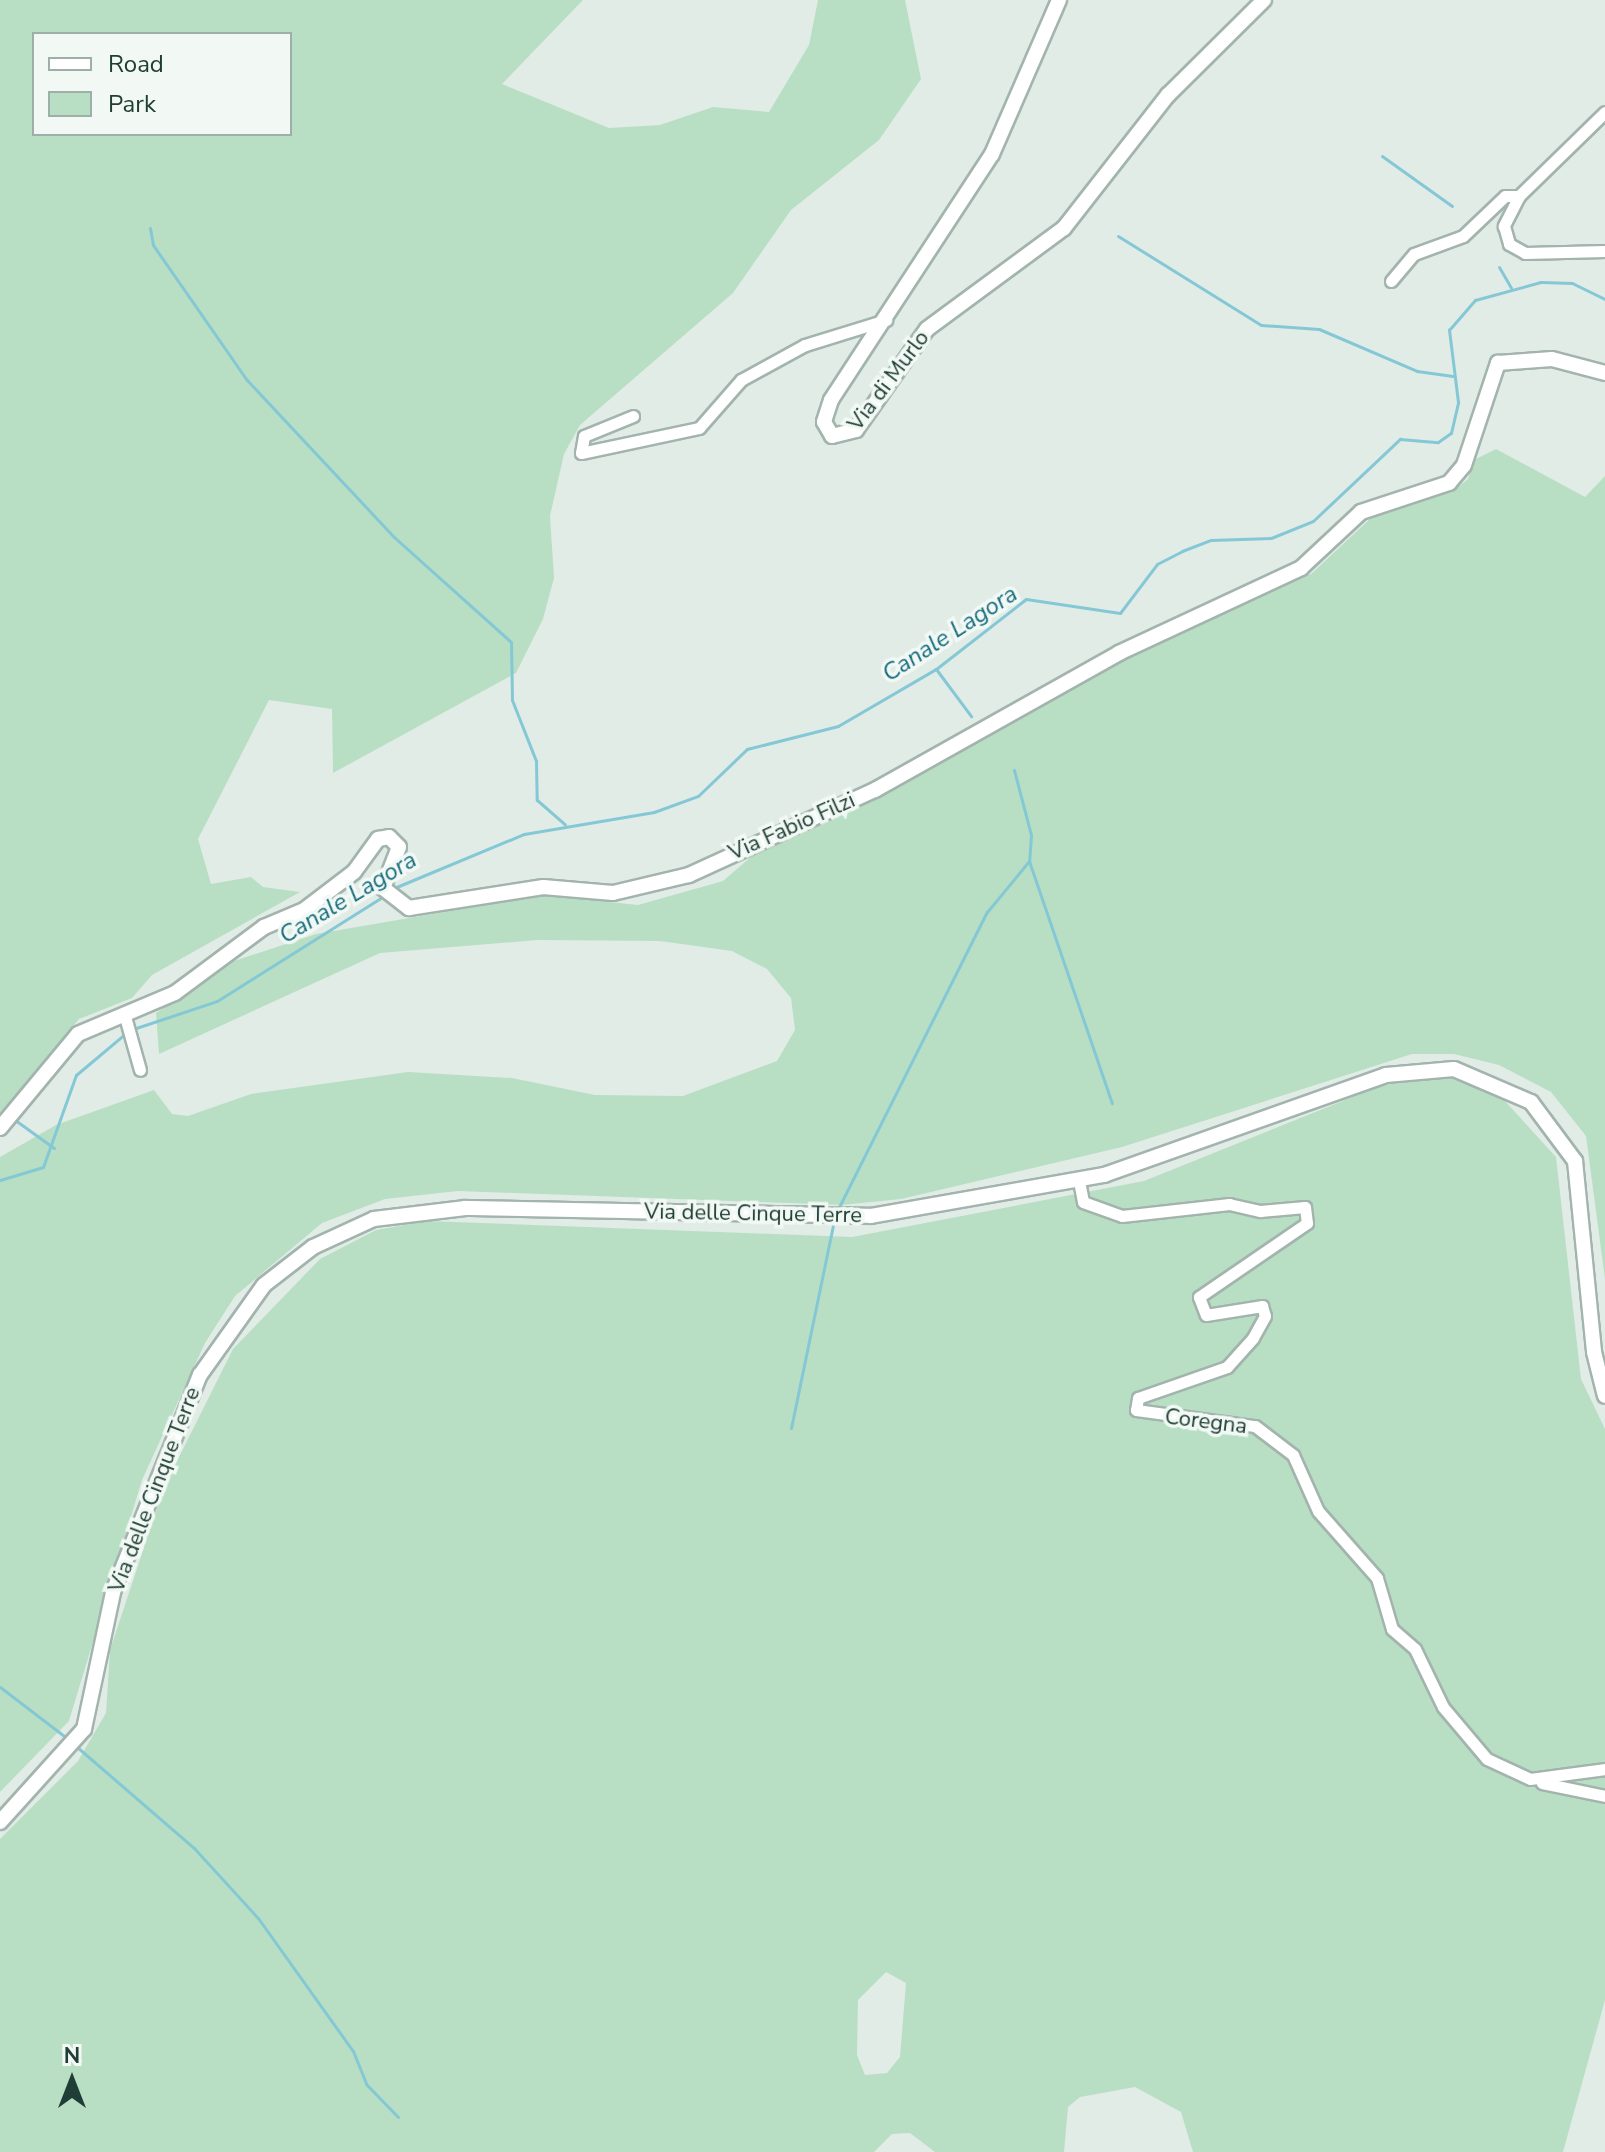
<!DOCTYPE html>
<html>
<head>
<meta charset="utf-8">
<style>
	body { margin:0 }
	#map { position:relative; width:1605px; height:2152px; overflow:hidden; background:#e1ece7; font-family:"Nunito Sans",sans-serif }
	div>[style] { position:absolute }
	.green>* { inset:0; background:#b8dfc3 }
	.stream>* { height:3px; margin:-1.5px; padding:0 1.5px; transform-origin:1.5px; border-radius:1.5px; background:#85c8d5 }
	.roads { filter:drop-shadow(2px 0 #a3b4ae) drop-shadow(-2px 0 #a3b4ae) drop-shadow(0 2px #a3b4ae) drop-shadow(0 -2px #a3b4ae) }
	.street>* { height:11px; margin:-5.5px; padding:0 5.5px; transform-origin:5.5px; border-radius:5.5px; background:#fff }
	.secondary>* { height:14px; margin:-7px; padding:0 7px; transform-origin:7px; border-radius:7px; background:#fff }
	span { translate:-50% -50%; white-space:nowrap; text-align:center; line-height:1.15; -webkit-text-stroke:7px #f2f9f5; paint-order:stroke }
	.street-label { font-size:22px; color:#203e36 }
	.water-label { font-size:24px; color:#176c7e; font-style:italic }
	.legend { position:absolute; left:32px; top:32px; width:260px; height:104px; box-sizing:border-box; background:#f2f9f5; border:2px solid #9eaea9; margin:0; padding:10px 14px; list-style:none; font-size:24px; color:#203e36 }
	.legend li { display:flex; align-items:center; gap:16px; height:40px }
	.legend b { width:40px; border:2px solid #9eaea9 }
	.north { position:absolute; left:32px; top:2040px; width:80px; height:80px; -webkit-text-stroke:6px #f2f9f5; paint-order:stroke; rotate:0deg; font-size:22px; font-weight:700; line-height:32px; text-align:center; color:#203e36 }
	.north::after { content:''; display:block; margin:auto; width:28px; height:36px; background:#203e36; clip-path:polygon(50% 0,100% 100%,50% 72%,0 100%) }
</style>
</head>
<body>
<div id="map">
	<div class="green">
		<i style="clip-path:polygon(evenodd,0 0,583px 0,502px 84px,609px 128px,660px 125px,713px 107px,769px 112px,809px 45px,818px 0,905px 0,921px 79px,879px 140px,791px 210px,733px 293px,580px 425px,564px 454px,550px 516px,554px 578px,543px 619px,516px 673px,333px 773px,332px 709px,269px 700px,198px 839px,211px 884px,251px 877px,263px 887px,300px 892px,152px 975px,132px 998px,79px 1019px,0 1113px,0 0,34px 34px,290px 34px,290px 134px,34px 134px,34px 34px)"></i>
		<i style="clip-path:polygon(1496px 449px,1585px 497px,1605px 476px,1605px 1279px,1586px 1136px,1551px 1092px,1499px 1065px,1454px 1054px,1412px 1054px,1122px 1147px,901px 1199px,842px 1205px,458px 1191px,385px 1199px,322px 1223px,235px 1296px,205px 1343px,142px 1480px,69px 1721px,0 1792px,0 1157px,56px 1125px,154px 1090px,172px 1114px,188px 1116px,251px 1094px,408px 1072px,512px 1078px,595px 1095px,683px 1096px,777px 1061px,795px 1030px,791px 998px,767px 969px,732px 951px,660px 941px,537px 940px,380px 953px,159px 1054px,156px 1013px,234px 961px,316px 934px,544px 895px,638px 905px,723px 881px,772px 839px,887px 794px,1120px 662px,1311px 574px,1371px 518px,1453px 491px,1468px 479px,1474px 460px)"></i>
		<i style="clip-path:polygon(evenodd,1432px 1074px,1456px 1076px,1504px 1100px,1556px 1157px,1581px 1379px,1605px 1429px,1605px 2000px,1563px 2152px,1193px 2152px,1181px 2112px,1135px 2087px,1080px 2097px,1068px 2107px,1064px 2152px,935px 2152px,910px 2133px,892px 2134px,874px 2152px,0 2152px,0 1839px,78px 1761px,106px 1713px,110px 1650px,164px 1487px,233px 1349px,320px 1259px,376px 1230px,427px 1221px,852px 1237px,1144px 1181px,1375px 1088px,1432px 1074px,886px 1972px,906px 1983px,900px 2057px,887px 2073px,865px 2075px,857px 2055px,858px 2000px,886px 1972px)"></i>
	</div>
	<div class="stream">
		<i style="left:1382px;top:156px;width:86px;rotate:35.5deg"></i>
		<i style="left:150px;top:228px;width:17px;rotate:80deg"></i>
		<i style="left:153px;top:245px;width:165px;rotate:55.2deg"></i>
		<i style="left:247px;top:380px;width:215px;rotate:46.9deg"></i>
		<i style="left:394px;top:537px;width:157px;rotate:41.9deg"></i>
		<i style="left:511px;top:642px;width:58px;rotate:89deg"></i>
		<i style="left:512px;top:700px;width:66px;rotate:68.5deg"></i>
		<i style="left:536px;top:761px;width:39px;rotate:89deg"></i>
		<i style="left:537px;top:800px;width:37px;rotate:41deg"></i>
		<i style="left:1118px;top:236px;width:168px;rotate:31.9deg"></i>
		<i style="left:1261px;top:325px;width:58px;rotate:3.9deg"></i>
		<i style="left:1319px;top:329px;width:107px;rotate:23.2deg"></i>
		<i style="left:1417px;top:371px;width:36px;rotate:8deg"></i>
		<i style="left:1499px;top:267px;width:24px;rotate:60deg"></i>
		<i style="left:936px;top:669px;width:59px;rotate:53.3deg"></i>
		<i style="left:1014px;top:770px;width:67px;rotate:75.3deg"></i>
		<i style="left:1031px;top:835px;width:26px;rotate:94deg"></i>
		<i style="left:1029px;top:861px;width:256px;rotate:71.1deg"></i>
		<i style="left:394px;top:888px;width:141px;rotate:-22.6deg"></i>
		<i style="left:524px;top:834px;width:132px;rotate:-9.6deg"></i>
		<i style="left:654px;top:812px;width:47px;rotate:-20deg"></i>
		<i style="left:698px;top:796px;width:68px;rotate:-43.8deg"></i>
		<i style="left:747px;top:749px;width:94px;rotate:-14.2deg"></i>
		<i style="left:838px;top:726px;width:113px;rotate:-30.2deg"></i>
		<i style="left:936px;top:669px;width:114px;rotate:-37.9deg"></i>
		<i style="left:1026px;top:599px;width:95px;rotate:8.5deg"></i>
		<i style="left:1120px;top:613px;width:61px;rotate:-52.9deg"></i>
		<i style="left:1157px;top:564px;width:28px;rotate:-27deg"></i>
		<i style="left:1182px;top:551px;width:31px;rotate:-21deg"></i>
		<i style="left:1211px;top:540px;width:60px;rotate:-1.9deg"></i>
		<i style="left:1271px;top:538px;width:45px;rotate:-22deg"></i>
		<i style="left:1313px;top:521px;width:120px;rotate:-43.3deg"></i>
		<i style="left:1400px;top:439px;width:38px;rotate:5deg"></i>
		<i style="left:1438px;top:442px;width:16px;rotate:-35deg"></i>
		<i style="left:1451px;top:433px;width:32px;rotate:-77deg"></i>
		<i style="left:1458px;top:402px;width:73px;rotate:-97.1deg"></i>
		<i style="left:1449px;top:330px;width:40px;rotate:-49deg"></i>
		<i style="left:1475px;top:300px;width:68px;rotate:-15.3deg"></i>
		<i style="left:1541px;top:282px;width:31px;rotate:2deg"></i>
		<i style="left:1572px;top:283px;width:37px;rotate:26deg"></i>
		<i style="left:133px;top:1029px;width:89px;rotate:-18.4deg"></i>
		<i style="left:217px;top:1001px;width:199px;rotate:-32.2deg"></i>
		<i style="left:15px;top:1120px;width:48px;rotate:35.7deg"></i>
		<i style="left:0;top:1180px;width:45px;rotate:-16.8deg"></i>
		<i style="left:43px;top:1167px;width:98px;rotate:-70.3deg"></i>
		<i style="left:76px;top:1075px;width:65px;rotate:-40deg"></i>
		<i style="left:837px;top:1211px;width:335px;rotate:-63.4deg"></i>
		<i style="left:987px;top:912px;width:66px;rotate:-50.5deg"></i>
		<i style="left:791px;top:1428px;width:206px;rotate:-78.3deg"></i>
		<i style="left:0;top:1687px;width:86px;rotate:37.4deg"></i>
		<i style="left:77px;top:1747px;width:155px;rotate:40.8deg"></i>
		<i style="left:194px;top:1848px;width:95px;rotate:47.6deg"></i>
		<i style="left:258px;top:1918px;width:163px;rotate:54.5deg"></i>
		<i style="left:353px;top:2051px;width:35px;rotate:68deg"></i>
		<i style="left:366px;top:2084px;width:46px;rotate:45.9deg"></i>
	</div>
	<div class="roads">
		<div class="street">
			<i style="left:1605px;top:112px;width:120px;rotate:135.7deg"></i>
			<i style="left:1519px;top:196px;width:34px;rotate:117deg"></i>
			<i style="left:1504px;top:226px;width:19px;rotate:74deg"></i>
			<i style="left:1509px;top:244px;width:18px;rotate:29deg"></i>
			<i style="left:1525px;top:253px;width:80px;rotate:-1.4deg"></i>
			<i style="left:1391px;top:281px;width:35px;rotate:-50deg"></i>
			<i style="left:1414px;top:254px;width:52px;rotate:-20.2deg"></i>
			<i style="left:1463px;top:236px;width:58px;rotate:-43.6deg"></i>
			<i style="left:1505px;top:196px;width:14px"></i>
			<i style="left:633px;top:416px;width:53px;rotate:157.8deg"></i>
			<i style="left:584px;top:436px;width:17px;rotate:100deg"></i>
			<i style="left:581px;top:453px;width:121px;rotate:-12deg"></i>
			<i style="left:699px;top:428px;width:64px;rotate:-48.8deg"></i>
			<i style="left:741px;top:380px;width:73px;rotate:-28.7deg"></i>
			<i style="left:805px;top:345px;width:85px;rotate:-17.2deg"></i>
			<i style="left:124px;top:1013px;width:59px;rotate:74.3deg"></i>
			<i style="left:1079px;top:1181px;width:21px;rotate:79deg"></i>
			<i style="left:1083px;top:1202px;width:41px;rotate:19.7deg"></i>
			<i style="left:1122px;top:1216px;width:108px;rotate:-6.4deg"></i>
			<i style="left:1229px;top:1204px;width:32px;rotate:13deg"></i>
			<i style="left:1260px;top:1211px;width:45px;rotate:-5.1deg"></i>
			<i style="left:1305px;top:1207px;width:16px;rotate:83deg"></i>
			<i style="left:1307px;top:1223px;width:131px;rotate:145.6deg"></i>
			<i style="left:1199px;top:1297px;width:19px;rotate:69deg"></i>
			<i style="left:1206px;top:1315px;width:57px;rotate:-9.1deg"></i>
			<i style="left:1262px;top:1306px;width:10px;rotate:73deg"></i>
			<i style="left:1265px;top:1316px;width:25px;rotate:119deg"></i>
			<i style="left:1253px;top:1338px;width:39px;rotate:132deg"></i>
			<i style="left:1227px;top:1367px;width:94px;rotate:160.8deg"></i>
			<i style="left:1138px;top:1398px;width:12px;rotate:99deg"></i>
			<i style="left:1136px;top:1410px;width:120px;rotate:7.7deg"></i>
			<i style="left:1255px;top:1426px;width:48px;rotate:37.3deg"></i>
			<i style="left:1293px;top:1455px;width:61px;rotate:65.9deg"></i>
			<i style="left:1318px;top:1511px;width:89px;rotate:48.6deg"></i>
			<i style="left:1377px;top:1578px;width:53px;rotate:73.6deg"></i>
			<i style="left:1392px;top:1629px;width:30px;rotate:41deg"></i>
			<i style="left:1415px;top:1649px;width:64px;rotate:64.2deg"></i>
			<i style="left:1443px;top:1707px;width:68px;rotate:49.8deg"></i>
			<i style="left:1487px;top:1759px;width:47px;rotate:24.9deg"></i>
			<i style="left:1530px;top:1779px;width:76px;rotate:-7.6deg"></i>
			<i style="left:1542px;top:1783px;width:64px;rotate:11.7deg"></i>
		</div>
		<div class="secondary">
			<i style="left:1059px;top:0;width:168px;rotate:113.5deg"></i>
			<i style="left:992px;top:154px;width:294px;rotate:123.2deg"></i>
			<i style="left:831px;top:400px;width:23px;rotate:108deg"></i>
			<i style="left:824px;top:422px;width:16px;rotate:60deg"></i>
			<i style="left:832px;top:436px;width:25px;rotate:-14deg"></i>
			<i style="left:856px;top:430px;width:123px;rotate:-54.9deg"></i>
			<i style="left:927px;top:329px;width:170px;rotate:-36.4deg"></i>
			<i style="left:1064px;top:228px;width:169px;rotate:-52deg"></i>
			<i style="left:1168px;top:95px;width:135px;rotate:-44.7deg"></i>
			<i style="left:0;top:1128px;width:122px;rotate:-50.3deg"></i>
			<i style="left:78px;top:1034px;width:105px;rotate:-22.9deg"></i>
			<i style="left:175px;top:993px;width:111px;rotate:-36.6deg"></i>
			<i style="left:264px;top:927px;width:43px;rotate:-23deg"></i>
			<i style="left:304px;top:910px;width:63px;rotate:-37.2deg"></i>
			<i style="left:354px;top:872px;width:41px;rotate:-54deg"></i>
			<i style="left:378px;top:839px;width:11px;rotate:-10deg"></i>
			<i style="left:389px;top:837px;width:14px;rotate:45deg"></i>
			<i style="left:399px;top:847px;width:44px;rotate:111.3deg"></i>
			<i style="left:383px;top:888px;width:33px;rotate:38deg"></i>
			<i style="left:409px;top:908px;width:136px;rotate:-8.9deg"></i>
			<i style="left:543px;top:887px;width:70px;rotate:4.9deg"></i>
			<i style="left:613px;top:893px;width:78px;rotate:-13.3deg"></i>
			<i style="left:689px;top:875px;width:205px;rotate:-24.6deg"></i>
			<i style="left:875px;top:790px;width:280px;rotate:-29.3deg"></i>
			<i style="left:1119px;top:653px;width:201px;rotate:-25deg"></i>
			<i style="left:1301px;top:568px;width:82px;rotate:-43deg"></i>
			<i style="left:1361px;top:512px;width:93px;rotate:-18.2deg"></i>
			<i style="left:1449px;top:483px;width:23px;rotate:-50deg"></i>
			<i style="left:1464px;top:465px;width:108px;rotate:-71.6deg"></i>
			<i style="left:1498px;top:363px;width:54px;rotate:-4.2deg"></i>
			<i style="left:1552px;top:359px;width:55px;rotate:14.8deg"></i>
			<i style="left:0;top:1822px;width:125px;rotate:-47.9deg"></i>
			<i style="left:84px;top:1729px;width:140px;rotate:-78deg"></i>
			<i style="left:113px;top:1592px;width:234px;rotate:-68.2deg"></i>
			<i style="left:200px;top:1375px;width:110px;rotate:-54.6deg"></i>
			<i style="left:264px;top:1285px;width:62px;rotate:-37.8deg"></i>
			<i style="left:313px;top:1247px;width:67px;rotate:-24.7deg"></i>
			<i style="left:374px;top:1219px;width:92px;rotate:-6.9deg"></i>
			<i style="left:465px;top:1208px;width:406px;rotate:1.1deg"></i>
			<i style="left:871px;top:1216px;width:237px;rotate:-10deg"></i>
			<i style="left:1104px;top:1175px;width:299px;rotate:-19.5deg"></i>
			<i style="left:1386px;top:1075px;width:68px;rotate:-5deg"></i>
			<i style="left:1454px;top:1069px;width:84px;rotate:23.2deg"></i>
			<i style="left:1531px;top:1102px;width:74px;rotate:53.3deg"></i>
			<i style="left:1575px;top:1161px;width:192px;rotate:84.3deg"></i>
			<i style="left:1594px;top:1352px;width:45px;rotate:76deg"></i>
		</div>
	</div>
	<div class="street-label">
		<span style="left:889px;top:381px;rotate:-53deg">Via di Murlo</span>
		<span style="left:792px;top:827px;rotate:-24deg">Via Fabio Filzi</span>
		<span style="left:753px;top:1214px;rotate:1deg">Via delle Cinque Terre</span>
		<span style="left:1206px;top:1422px;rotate:7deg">Coregna</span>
		<span style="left:155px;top:1490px;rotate:-69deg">Via delle Cinque Terre</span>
	</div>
	<div class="water-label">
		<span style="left:950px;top:634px;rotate:-33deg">Canale Lagora</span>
		<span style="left:348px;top:898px;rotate:-31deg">Canale Lagora</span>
	</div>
	<ul class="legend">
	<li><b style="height:10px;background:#fff"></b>Road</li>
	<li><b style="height:22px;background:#b8dfc3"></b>Park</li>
	</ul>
	<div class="north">N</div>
</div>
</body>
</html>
